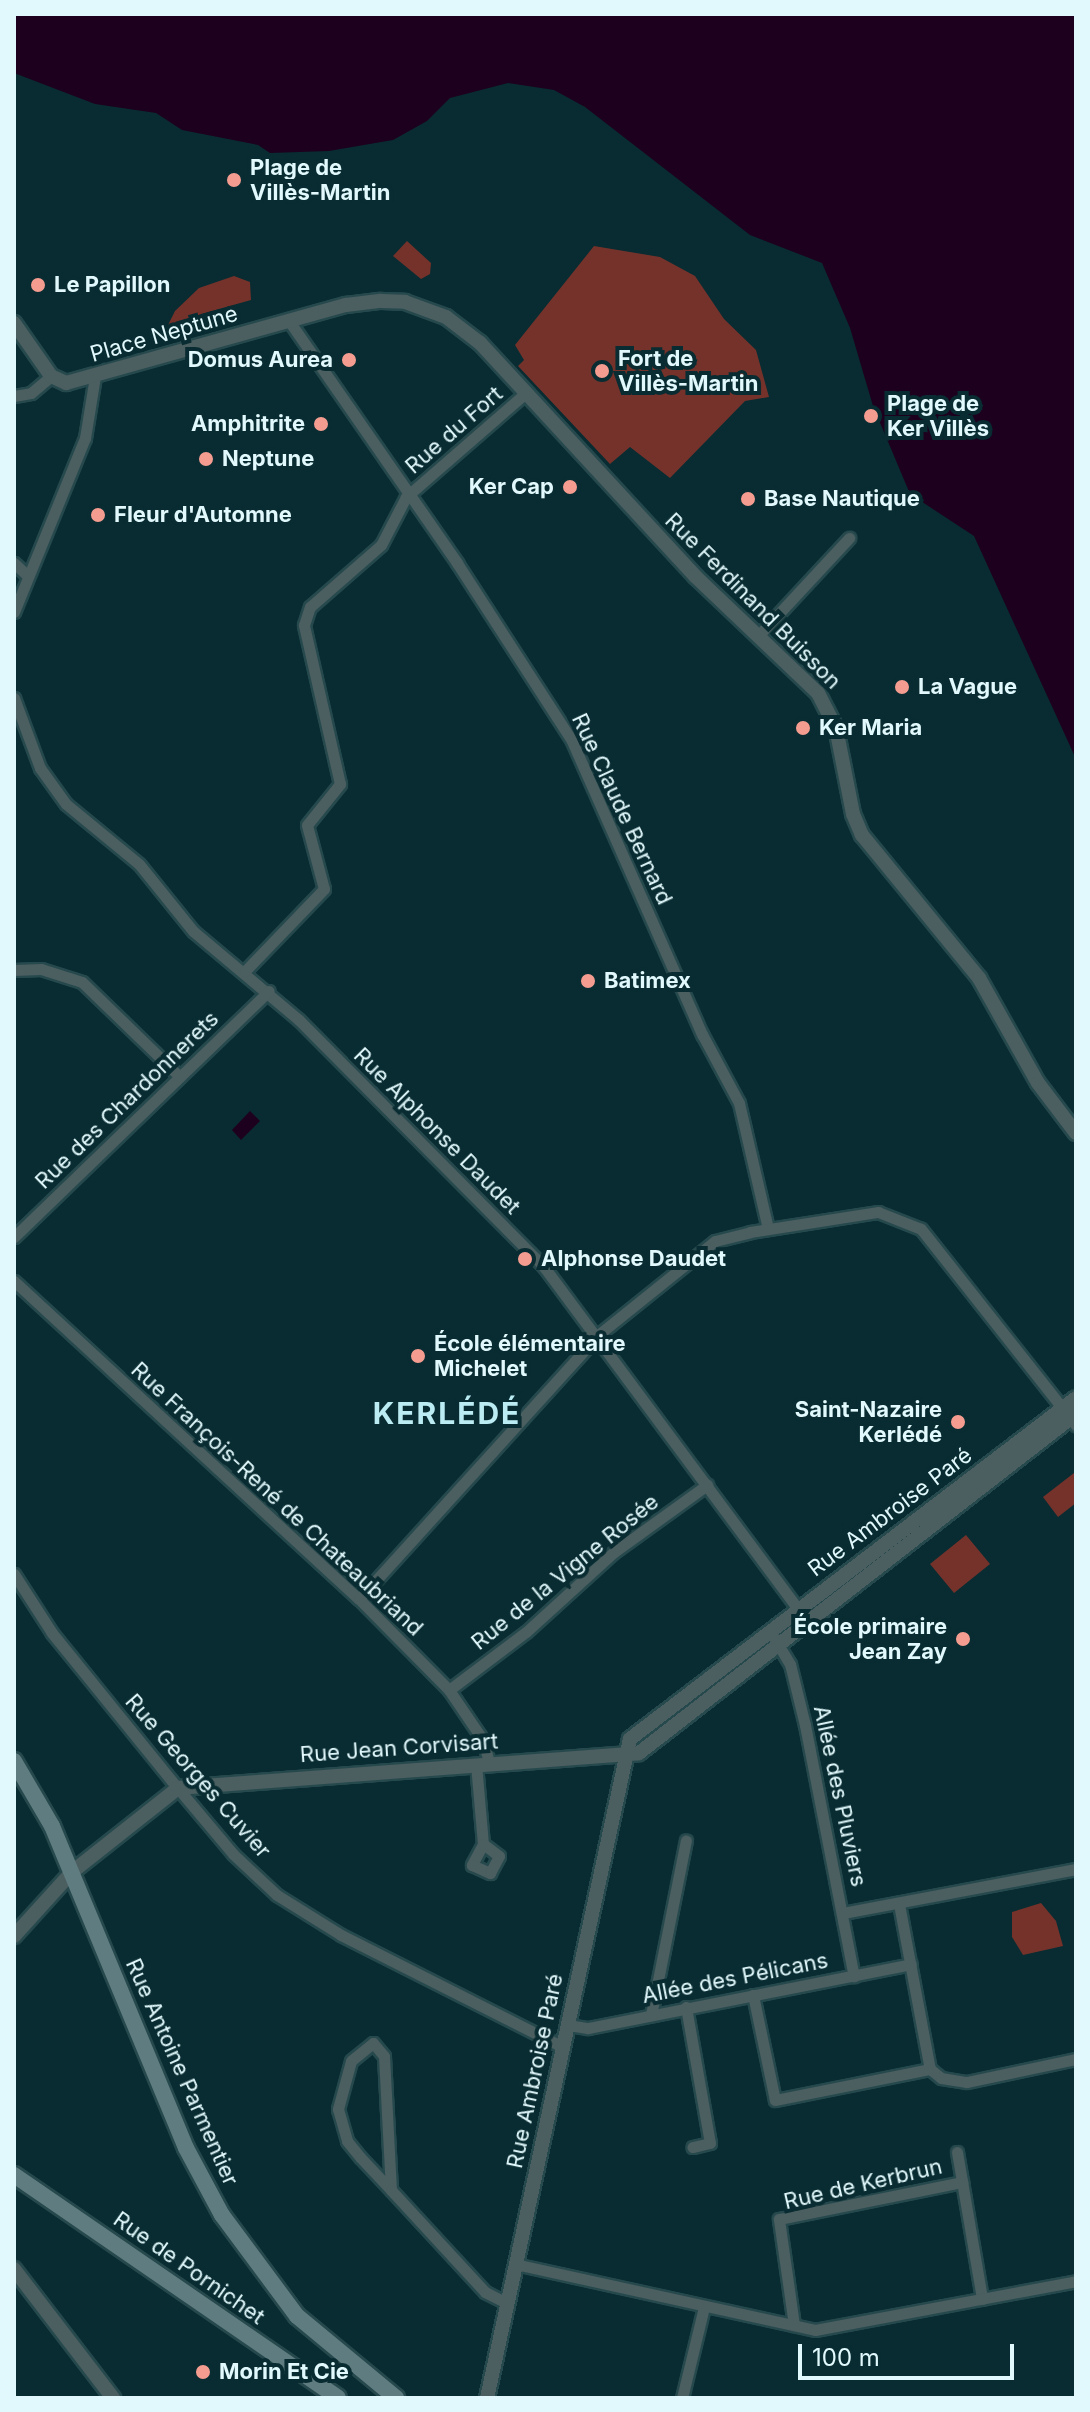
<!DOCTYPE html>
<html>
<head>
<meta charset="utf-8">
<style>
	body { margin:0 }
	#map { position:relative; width:1090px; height:2412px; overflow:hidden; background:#082c31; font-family:Inter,sans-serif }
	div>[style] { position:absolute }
	.green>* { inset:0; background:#75322b }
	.water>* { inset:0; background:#1d001e }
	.roads { filter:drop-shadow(2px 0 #26494d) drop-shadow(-2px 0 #26494d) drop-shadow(0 2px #26494d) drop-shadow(0 -2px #26494d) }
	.minor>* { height:11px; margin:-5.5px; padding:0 5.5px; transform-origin:5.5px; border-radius:5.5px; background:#4b5e60 }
	.tertiary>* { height:14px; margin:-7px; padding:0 7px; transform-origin:7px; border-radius:7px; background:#4b5e60 }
	.secondary>* { height:16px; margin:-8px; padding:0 8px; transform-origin:8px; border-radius:8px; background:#5f7c81 }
	.dots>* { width:22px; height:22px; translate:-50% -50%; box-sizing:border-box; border:4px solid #082c31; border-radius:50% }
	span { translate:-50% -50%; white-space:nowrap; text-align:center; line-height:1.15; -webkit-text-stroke:8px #082c31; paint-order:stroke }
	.poi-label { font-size:22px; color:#e1f8fc; font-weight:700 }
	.left { translate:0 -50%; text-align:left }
	.right { translate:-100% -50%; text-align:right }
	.street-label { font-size:22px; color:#e1f8fc }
	.district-label { font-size:30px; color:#bbecf3; font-weight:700; letter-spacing:2px }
	.frame { position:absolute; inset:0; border:16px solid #e1f8fc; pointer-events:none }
	.scale { position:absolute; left:798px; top:2344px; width:216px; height:36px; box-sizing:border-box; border:4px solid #e1f8fc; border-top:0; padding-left:10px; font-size:24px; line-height:28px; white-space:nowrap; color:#e1f8fc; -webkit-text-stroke:6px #082c31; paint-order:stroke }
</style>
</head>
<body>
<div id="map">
	<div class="green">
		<i style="clip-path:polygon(407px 241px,431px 263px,430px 274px,421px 279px,393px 256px)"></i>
		<i style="clip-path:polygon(594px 246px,660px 257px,695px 276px,724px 319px,756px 350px,769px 397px,745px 401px,670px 478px,630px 447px,610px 464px,518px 366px,524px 360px,515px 345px)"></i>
		<i style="clip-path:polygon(234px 276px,250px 282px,251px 300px,201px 314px,194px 331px,170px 336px,168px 325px,175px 311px,199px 288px)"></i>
		<i style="clip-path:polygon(1074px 1473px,1076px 1503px,1058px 1517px,1043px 1497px)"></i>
		<i style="clip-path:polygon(966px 1535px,990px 1564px,954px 1593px,930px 1564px)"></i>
		<i style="clip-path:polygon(1041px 1903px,1056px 1921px,1063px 1946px,1023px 1955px,1012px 1937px,1012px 1912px)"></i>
	</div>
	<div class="water">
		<i style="clip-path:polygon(14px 14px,1076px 14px,1076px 759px,974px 536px,910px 494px,873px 406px,850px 328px,822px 263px,750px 235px,585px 107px,554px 90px,508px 83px,450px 98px,427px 121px,393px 140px,329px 151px,270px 153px,258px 145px,182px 130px,156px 113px,95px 104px,14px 73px)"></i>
		<i style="clip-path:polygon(250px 1111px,260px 1121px,241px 1140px,232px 1130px)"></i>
	</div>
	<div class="roads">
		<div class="minor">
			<i style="left:289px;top:321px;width:295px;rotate:55.2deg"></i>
			<i style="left:457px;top:563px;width:212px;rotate:57.1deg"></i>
			<i style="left:572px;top:741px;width:321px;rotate:66.1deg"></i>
			<i style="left:702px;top:1034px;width:78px;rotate:61.8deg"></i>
			<i style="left:739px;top:1103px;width:129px;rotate:77deg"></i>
			<i style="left:14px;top:396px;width:17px;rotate:-10deg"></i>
			<i style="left:31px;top:393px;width:26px;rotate:-40deg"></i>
			<i style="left:14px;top:563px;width:19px;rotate:43deg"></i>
			<i style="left:14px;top:612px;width:188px;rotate:-67.8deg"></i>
			<i style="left:85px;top:438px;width:63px;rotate:-80.8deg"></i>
			<i style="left:758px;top:636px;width:134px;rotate:-47.1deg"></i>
			<i style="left:14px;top:698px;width:75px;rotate:69.6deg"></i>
			<i style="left:40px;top:768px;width:44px;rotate:54.2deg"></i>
			<i style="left:66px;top:804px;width:94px;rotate:39.4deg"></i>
			<i style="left:139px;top:864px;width:86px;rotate:51.1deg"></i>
			<i style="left:193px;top:931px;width:138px;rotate:40deg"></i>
			<i style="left:299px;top:1020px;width:348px;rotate:45.2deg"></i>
			<i style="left:544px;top:1267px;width:433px;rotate:53.4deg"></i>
			<i style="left:14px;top:970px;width:27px;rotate:-2deg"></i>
			<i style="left:41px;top:969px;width:43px;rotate:17.6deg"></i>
			<i style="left:82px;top:982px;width:136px;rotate:44.1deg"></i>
			<i style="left:245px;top:971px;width:114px;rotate:-46.1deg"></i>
			<i style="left:324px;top:889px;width:66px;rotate:-104.9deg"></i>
			<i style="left:307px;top:825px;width:53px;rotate:-51.2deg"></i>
			<i style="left:340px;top:784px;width:163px;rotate:-102.8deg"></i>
			<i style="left:304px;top:625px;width:19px;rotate:-72deg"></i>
			<i style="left:310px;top:607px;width:94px;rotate:-41.1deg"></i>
			<i style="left:381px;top:545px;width:54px;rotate:-62.5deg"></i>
			<i style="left:406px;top:497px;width:160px;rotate:-41deg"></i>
			<i style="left:14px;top:1237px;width:354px;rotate:-44deg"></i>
			<i style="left:14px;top:1281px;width:469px;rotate:42.7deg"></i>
			<i style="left:359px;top:1599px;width:128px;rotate:45.3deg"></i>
			<i style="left:449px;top:1690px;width:60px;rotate:55.8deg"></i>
			<i style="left:483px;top:1740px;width:24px;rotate:75deg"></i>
			<i style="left:14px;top:1574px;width:70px;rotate:57.2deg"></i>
			<i style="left:52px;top:1633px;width:189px;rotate:51deg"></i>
			<i style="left:171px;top:1780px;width:97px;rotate:50deg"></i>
			<i style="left:233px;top:1854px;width:60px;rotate:43deg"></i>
			<i style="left:277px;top:1895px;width:75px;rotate:32deg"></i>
			<i style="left:341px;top:1935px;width:249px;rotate:26.8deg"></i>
			<i style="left:359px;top:1599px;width:356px;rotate:-47.8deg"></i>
			<i style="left:598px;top:1335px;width:150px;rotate:-38.8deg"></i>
			<i style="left:715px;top:1241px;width:36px;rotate:-14deg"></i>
			<i style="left:750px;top:1232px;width:130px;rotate:-8.9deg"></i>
			<i style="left:878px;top:1212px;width:46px;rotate:21.6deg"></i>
			<i style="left:921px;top:1229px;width:250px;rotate:51.7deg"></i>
			<i style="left:770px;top:1631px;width:39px;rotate:59deg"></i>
			<i style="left:790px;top:1664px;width:63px;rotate:76.2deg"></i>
			<i style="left:805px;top:1725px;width:256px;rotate:79deg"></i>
			<i style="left:449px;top:1690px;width:96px;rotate:-37deg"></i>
			<i style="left:526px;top:1632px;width:119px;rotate:-42.3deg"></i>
			<i style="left:614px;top:1552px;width:115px;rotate:-35.8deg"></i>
			<i style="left:476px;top:1764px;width:80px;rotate:85deg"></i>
			<i style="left:483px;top:1844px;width:24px;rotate:118deg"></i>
			<i style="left:472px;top:1865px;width:20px;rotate:24deg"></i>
			<i style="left:490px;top:1873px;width:19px;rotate:-62deg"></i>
			<i style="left:499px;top:1856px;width:20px;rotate:-143deg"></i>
			<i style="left:899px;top:1904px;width:168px;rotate:79.4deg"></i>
			<i style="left:930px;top:2069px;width:14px;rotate:39deg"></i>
			<i style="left:941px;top:2078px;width:26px;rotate:9deg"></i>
			<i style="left:967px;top:2082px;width:111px;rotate:-11.9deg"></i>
			<i style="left:843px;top:1913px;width:237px;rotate:-10.7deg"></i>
			<i style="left:753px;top:1995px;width:107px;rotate:78.2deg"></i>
			<i style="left:775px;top:2100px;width:158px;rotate:-11.3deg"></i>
			<i style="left:686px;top:2007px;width:138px;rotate:80deg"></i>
			<i style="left:710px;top:2143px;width:18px;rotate:167deg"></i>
			<i style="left:651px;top:2015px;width:178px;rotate:-78.7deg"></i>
			<i style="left:568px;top:2025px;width:20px;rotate:9deg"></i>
			<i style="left:588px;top:2028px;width:329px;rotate:-11.2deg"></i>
			<i style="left:957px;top:2152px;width:149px;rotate:80.3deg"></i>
			<i style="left:391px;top:2190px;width:134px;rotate:-93deg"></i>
			<i style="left:384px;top:2056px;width:17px;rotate:-130deg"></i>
			<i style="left:373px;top:2043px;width:28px;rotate:141deg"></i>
			<i style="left:351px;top:2061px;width:50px;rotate:105.2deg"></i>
			<i style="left:338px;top:2109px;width:33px;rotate:74deg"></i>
			<i style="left:347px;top:2141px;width:21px;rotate:51deg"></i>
			<i style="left:360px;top:2157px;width:45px;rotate:46.8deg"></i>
			<i style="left:391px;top:2190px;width:139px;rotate:47.3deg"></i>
			<i style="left:485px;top:2292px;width:25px;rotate:27deg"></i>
			<i style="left:515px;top:2264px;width:307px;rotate:12.4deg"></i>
			<i style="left:815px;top:2330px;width:266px;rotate:-10.6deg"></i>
			<i style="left:794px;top:2325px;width:107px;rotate:-98.1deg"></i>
			<i style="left:779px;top:2219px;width:187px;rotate:-11.4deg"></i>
			<i style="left:682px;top:2398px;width:94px;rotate:-76.4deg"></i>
		</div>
		<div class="tertiary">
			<i style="left:14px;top:323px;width:65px;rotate:55.1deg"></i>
			<i style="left:51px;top:376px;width:17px;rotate:25deg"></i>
			<i style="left:66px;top:383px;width:291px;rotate:-15.6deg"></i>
			<i style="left:346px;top:305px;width:35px;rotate:-7deg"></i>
			<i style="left:381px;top:301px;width:24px;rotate:2deg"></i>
			<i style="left:405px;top:302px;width:44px;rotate:20.1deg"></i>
			<i style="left:446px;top:317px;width:43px;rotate:37.4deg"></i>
			<i style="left:480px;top:343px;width:317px;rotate:47.3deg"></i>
			<i style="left:695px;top:576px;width:170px;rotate:43.6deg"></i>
			<i style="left:818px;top:693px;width:39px;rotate:63deg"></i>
			<i style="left:836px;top:728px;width:88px;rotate:78.8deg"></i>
			<i style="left:853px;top:814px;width:23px;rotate:67deg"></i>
			<i style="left:862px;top:835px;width:185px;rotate:50.7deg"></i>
			<i style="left:979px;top:978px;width:120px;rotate:60.7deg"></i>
			<i style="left:1038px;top:1083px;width:63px;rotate:52.8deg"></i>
			<i style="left:14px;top:1936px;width:86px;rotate:-47.8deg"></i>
			<i style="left:72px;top:1872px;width:135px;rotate:-38.4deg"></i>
			<i style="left:178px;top:1788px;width:462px;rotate:-4.3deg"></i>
			<i style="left:639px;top:1753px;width:553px;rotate:-37.8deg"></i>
			<i style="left:14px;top:2269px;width:163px;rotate:52.5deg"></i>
			<i style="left:487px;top:2398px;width:674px;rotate:-77.76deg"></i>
			<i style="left:630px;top:1739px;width:561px;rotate:-37.4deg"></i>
		</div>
		<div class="secondary">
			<i style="left:14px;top:1761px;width:75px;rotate:59.7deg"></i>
			<i style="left:52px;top:1826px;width:349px;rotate:67.4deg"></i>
			<i style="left:186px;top:2148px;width:76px;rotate:61.8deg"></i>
			<i style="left:222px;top:2215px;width:126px;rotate:53.4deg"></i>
			<i style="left:297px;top:2316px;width:129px;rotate:39.6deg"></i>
			<i style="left:14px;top:2175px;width:393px;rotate:34.5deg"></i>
		</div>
	</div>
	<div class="dots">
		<i style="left:234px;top:180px;background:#f59c91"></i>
		<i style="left:38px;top:285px;background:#f59c91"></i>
		<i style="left:349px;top:360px;background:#f59c91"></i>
		<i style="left:602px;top:371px;background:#f59c91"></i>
		<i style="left:871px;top:416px;background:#f59c91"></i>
		<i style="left:321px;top:424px;background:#f59c91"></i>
		<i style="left:206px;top:459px;background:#f59c91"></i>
		<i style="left:570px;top:487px;background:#f59c91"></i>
		<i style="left:748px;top:499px;background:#f59c91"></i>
		<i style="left:98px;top:515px;background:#f59c91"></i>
		<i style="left:902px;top:687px;background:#f59c91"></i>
		<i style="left:803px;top:728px;background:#f59c91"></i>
		<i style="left:588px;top:981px;background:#f59c91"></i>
		<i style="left:525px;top:1259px;background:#f59c91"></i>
		<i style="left:418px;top:1356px;background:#f59c91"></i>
		<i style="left:958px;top:1422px;background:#f59c91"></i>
		<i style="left:963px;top:1639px;background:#f59c91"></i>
		<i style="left:203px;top:2372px;background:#f59c91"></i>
	</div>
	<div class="poi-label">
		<span class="left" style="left:250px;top:180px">Plage de<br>Villès-Martin</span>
		<span class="left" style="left:54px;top:285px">Le Papillon</span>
		<span class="left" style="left:618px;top:371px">Fort de<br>Villès-Martin</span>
		<span class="right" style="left:333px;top:360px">Domus Aurea</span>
		<span class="left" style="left:887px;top:416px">Plage de<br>Ker Villès</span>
		<span class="right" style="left:305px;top:424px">Amphitrite</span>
		<span class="left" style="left:222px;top:459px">Neptune</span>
		<span class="right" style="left:554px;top:487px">Ker Cap</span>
		<span class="left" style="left:764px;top:499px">Base Nautique</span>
		<span class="left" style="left:114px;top:515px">Fleur d'Automne</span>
		<span class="left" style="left:918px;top:687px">La Vague</span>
		<span class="left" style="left:819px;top:728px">Ker Maria</span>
		<span class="left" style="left:604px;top:981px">Batimex</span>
		<span class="left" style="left:541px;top:1259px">Alphonse Daudet</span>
		<span class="left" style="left:434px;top:1356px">École élémentaire<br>Michelet</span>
		<span class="right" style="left:942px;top:1422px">Saint-Nazaire<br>Kerlédé</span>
		<span class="right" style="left:947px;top:1639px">École primaire<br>Jean Zay</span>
		<span class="left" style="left:219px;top:2372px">Morin Et Cie</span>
	</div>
	<div class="street-label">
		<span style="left:164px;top:334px;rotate:-16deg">Place Neptune</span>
		<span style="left:454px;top:430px;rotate:-41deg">Rue du Fort</span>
		<span style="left:753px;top:601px;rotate:45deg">Rue Ferdinand Buisson</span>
		<span style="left:622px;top:809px;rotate:65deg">Rue Claude Bernard</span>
		<span style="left:127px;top:1100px;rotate:-44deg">Rue des Chardonnerets</span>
		<span style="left:437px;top:1131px;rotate:45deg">Rue Alphonse Daudet</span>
		<span style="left:277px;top:1499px;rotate:43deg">Rue François-René de Chateaubriand</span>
		<span style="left:890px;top:1512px;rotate:-37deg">Rue Ambroise Paré</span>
		<span style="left:565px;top:1572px;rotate:-39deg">Rue de la Vigne Rosée</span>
		<span style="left:399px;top:1748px;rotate:-4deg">Rue Jean Corvisart</span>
		<span style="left:198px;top:1776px;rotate:49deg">Rue Georges Cuvier</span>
		<span style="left:840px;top:1796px;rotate:78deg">Allée des Pluviers</span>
		<span style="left:735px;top:1978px;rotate:-11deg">Allée des Pélicans</span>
		<span style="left:535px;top:2071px;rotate:-78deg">Rue Ambroise Paré</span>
		<span style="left:182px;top:2072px;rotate:66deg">Rue Antoine Parmentier</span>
		<span style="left:863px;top:2184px;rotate:-13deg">Rue de Kerbrun</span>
		<span style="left:189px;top:2268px;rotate:35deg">Rue de Pornichet</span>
	</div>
	<div class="district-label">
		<span style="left:447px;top:1413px">KERLÉDÉ</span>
	</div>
	<div class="frame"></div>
	<div class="scale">100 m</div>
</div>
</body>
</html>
